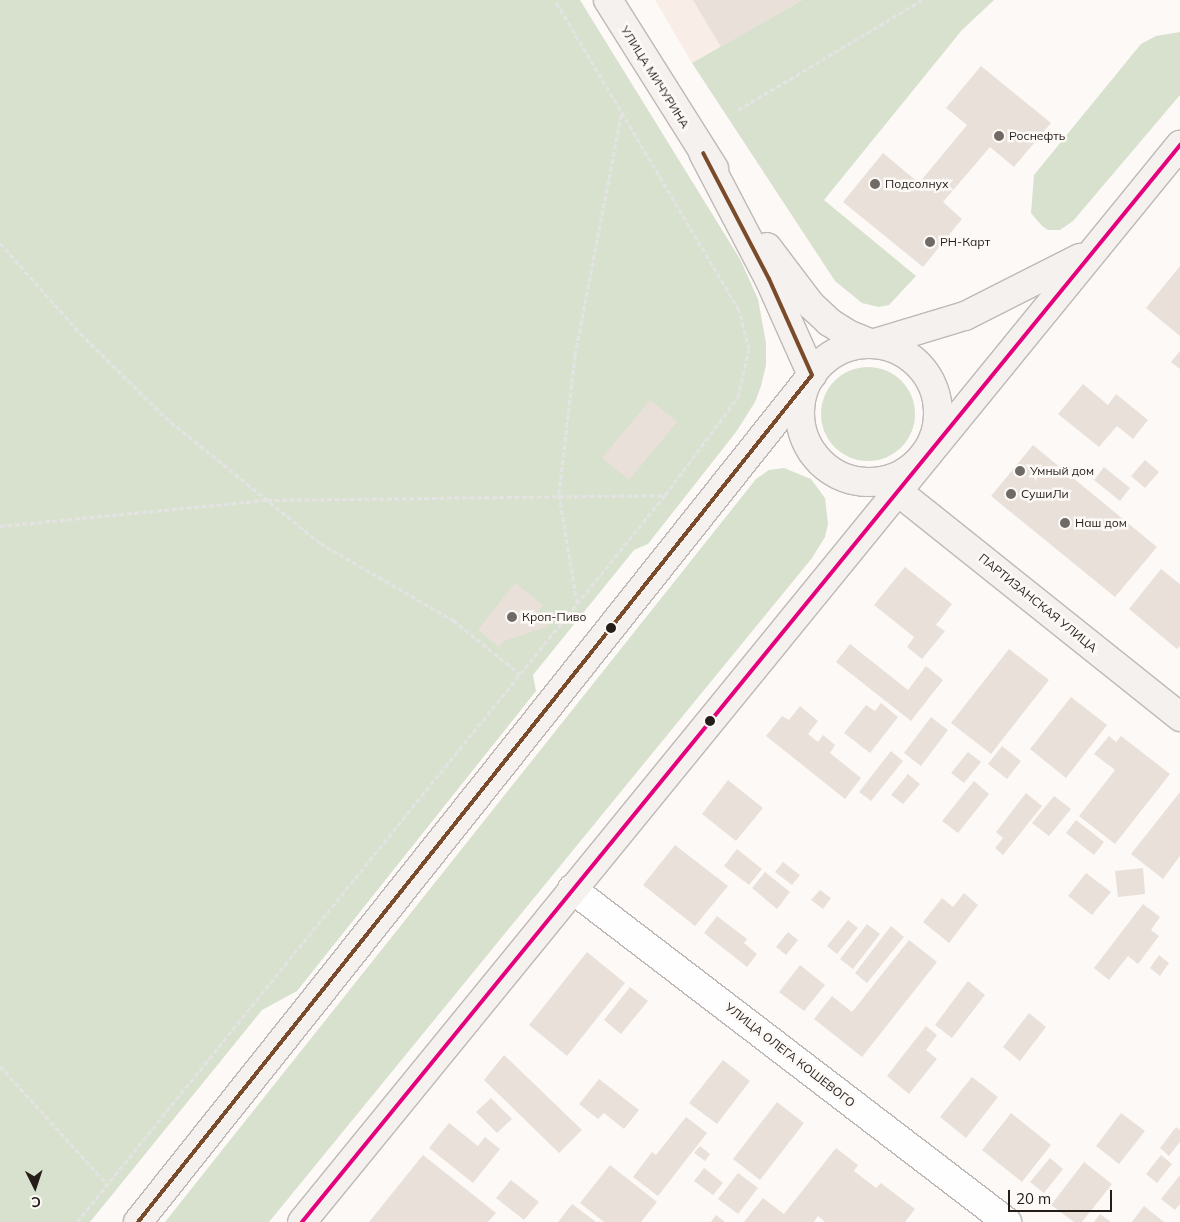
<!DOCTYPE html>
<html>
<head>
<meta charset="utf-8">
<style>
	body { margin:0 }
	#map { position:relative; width:1180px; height:1222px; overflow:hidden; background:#fcf9f7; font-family:Mulish,sans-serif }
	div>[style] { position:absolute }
	.built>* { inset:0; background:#f9eee7 }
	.green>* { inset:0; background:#d8e1cd }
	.round { border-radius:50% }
	.building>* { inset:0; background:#e9e0d9 }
	.path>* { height:3px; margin-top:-1.5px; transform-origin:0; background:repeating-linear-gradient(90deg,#e4e3e3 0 5px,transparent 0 7.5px) }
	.roads { filter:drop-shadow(1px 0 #beb9b6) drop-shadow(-1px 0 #beb9b6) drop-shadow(0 1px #beb9b6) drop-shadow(0 -1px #beb9b6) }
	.street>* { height:28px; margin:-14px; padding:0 14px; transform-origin:14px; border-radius:14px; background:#fffefe }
	.secondary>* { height:28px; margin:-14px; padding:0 14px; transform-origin:14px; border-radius:14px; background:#f4f1ee }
	.secondary>.ring { margin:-14px; padding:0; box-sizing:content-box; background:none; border:28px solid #f4f1ee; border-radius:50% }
	.bus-1>* { height:4px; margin:-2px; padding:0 2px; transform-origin:2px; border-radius:2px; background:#7a4b2a }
	.bus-2>* { height:4px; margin:-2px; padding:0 2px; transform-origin:2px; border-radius:2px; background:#e5007d }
	.dots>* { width:14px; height:14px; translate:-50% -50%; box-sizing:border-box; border:2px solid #fdf9f6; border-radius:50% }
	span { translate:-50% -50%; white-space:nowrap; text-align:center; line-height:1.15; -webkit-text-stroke:5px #fdf9f6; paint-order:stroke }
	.street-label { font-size:12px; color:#241d18 }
	.poi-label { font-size:12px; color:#241d18 }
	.left { translate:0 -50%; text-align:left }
	.north { position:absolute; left:10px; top:1162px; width:50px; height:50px; -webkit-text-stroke:4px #fdf9f6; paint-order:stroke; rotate:176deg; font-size:14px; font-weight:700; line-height:20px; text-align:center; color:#241d18 }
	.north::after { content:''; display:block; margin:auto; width:18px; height:22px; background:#241d18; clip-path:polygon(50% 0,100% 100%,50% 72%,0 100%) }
	.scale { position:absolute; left:1008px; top:1190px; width:104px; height:22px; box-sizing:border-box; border:2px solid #241d18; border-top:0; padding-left:6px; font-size:15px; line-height:18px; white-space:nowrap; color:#241d18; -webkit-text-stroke:4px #fdf9f6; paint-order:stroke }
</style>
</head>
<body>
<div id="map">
	<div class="built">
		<i style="clip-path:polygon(655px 0,802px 0,692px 63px)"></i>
	</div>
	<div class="green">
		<i style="clip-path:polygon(0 0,580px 0,740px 259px,758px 299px,766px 343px,766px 365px,761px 386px,755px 402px,736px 432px,648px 544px,634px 550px,533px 675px,536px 691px,297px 991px,262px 1010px,90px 1222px,0 1222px)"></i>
		<i style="clip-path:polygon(802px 0,994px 0,962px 30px,824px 200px,916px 276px,889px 305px,879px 307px,862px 303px,835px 281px,692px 63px)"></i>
		<i style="clip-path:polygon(1180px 32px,1180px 95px,1073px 221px,1060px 230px,1048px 230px,1042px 226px,1031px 213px,1034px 175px,1141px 44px,1156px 36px)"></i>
		<i class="round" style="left:821px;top:367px;width:94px;height:94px"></i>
		<i style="clip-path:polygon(784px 468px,811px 479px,825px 498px,828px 524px,825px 537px,812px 558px,269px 1222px,165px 1222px,756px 479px,769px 470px)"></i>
	</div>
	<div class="building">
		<i style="clip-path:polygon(693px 0,802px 0,721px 47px)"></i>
		<i style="clip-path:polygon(981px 66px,1051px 123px,1014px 167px,990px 147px,943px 202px,962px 219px,923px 267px,843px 202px,883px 153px,919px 183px,967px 125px,946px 108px)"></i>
		<i style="clip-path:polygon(1180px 266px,1180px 336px,1146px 308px)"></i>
		<i style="clip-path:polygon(1180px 351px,1180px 369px,1171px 362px)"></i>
		<i style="clip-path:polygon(1083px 384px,1108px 405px,1116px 394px,1148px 420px,1133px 439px,1117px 426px,1099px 447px,1058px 414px)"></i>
		<i style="clip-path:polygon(650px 400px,677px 422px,629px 480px,602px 458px)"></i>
		<i style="clip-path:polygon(1033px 445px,1157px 547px,1115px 597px,991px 496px)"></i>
		<i style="clip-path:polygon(1145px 460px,1159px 472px,1145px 488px,1131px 476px)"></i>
		<i style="clip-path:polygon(1104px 467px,1130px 488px,1120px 501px,1094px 480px)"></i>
		<i style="clip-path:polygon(905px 567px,952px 604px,936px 625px,945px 631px,922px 659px,907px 647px,914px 637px,874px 605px)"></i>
		<i style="clip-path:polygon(1161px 569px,1180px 584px,1180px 646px,1177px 649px,1129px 609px)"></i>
		<i style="clip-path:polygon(515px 583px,543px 605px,536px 615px,549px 626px,504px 641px,499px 647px,478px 630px)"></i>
		<i style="clip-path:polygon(850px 644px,908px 690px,926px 666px,943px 680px,911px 721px,836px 662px)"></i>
		<i style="clip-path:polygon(1009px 649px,1049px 680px,991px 754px,951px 723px)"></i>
		<i style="clip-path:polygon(1071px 697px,1107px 725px,1066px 778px,1030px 749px)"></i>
		<i style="clip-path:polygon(881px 703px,898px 717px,870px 753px,844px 733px,866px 705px,875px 711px)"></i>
		<i style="clip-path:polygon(800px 706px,818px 721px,808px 734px,818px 742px,823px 735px,835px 745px,830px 753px,861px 778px,845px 799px,766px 736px,782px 716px,789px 720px)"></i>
		<i style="clip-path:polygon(931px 717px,948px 730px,921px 766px,904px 753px)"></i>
		<i style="clip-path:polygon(1109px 736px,1116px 742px,1121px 736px,1170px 774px,1115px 844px,1079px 816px,1115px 770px,1094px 754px)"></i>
		<i style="clip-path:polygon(1002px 746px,1021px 761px,1007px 779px,988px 764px)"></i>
		<i style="clip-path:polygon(891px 751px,903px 761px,871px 801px,859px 792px)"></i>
		<i style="clip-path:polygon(968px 752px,981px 762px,964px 783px,951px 773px)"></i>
		<i style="clip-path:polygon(908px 774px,920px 784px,903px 804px,891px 795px)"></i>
		<i style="clip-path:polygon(728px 780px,763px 808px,736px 841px,702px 814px)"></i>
		<i style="clip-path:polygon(974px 781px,989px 794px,958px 833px,942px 821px)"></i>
		<i style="clip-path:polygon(1180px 792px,1180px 856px,1163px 879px,1131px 854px)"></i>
		<i style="clip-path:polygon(1026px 793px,1042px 806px,1003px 855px,995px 848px,1003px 838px,996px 832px)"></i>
		<i style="clip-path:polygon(1054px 796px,1071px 809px,1049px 836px,1032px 823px)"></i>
		<i style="clip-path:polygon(1076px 820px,1104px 842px,1094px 855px,1066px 833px)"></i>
		<i style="clip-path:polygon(675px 845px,728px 886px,695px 926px,643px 885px)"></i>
		<i style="clip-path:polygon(737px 849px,762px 869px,749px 885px,724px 866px)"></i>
		<i style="clip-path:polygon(783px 862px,800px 875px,792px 885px,775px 872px)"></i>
		<i style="clip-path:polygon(1143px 868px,1145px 894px,1118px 897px,1115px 871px)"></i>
		<i style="clip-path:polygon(765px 872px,790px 892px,777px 909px,752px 888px)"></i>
		<i style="clip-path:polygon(1086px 873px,1111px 892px,1092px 915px,1068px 896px)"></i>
		<i style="clip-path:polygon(820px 890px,831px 898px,823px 909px,811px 900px)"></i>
		<i style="clip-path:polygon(964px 893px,978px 905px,949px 943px,923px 922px,942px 898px,953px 907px)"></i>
		<i style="clip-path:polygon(1143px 904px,1160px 917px,1151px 930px,1159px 936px,1138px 964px,1128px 956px,1109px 980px,1094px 968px)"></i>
		<i style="clip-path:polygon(717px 916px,747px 939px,744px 943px,757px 954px,747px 967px,704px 933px)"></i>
		<i style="clip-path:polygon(848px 920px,858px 928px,837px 954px,827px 946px)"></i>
		<i style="clip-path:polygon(867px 924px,880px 934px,853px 969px,840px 959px)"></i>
		<i style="clip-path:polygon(891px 926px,904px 937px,867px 983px,855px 973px)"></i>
		<i style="clip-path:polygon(788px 932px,798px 940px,786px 955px,776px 947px)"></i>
		<i style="clip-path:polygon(909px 940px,937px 962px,862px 1057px,814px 1019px,832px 996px,852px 1012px)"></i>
		<i style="clip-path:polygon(587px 952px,625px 983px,567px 1056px,529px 1025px)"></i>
		<i style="clip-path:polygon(1159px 955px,1169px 963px,1160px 976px,1150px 968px)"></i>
		<i style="clip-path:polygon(800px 965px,825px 985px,804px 1011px,779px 992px)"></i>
		<i style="clip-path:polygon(968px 981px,985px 995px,952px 1038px,935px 1025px)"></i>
		<i style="clip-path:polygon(630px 987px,648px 1001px,621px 1034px,604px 1020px)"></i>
		<i style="clip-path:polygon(1029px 1013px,1046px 1027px,1020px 1061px,1003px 1047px)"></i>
		<i style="clip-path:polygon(926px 1026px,937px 1035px,926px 1050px,937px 1059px,909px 1094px,887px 1076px)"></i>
		<i style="clip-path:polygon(504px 1055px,582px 1130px,559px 1153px,484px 1080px)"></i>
		<i style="clip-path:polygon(723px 1060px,750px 1081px,717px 1124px,689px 1103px)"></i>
		<i style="clip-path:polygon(972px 1077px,998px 1097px,966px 1138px,940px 1117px)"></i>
		<i style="clip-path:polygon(599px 1079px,639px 1110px,624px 1129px,604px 1113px,598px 1119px,579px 1104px)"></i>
		<i style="clip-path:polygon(491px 1098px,512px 1119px,497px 1133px,476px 1112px)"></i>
		<i style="clip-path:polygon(777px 1102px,804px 1123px,760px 1180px,733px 1159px)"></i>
		<i style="clip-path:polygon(1011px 1113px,1051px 1145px,1022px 1182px,982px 1150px)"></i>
		<i style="clip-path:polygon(1121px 1113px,1145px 1131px,1119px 1164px,1096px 1146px)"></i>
		<i style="clip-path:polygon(686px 1117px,707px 1133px,658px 1196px,633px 1177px,652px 1152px,656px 1155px)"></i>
		<i style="clip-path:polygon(449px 1123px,478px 1146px,485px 1137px,500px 1149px,473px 1183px,429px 1148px)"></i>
		<i style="clip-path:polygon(1176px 1127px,1180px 1130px,1180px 1142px,1169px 1156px,1160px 1148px)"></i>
		<i style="clip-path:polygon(700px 1146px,710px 1154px,705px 1161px,694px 1153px)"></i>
		<i style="clip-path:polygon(836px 1148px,858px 1165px,854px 1171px,876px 1188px,881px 1183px,915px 1209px,905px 1222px,825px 1222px,818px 1216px,814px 1222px,744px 1222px,763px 1198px,784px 1214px)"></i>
		<i style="clip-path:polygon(423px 1155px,496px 1213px,488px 1222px,369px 1222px)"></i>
		<i style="clip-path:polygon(1161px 1155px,1172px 1164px,1157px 1183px,1146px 1174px)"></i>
		<i style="clip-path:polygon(1050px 1158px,1063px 1169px,1044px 1193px,1030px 1182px)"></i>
		<i style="clip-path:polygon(1084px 1162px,1112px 1184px,1082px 1222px,1074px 1222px,1051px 1205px)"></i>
		<i style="clip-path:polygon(610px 1165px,657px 1202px,641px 1222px,604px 1222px,580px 1203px)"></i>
		<i style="clip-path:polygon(704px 1168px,723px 1183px,713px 1195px,694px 1181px)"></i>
		<i style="clip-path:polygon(738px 1173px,758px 1188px,738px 1214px,718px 1199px)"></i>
		<i style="clip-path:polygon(1180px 1175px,1180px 1204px,1175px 1210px,1161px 1199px)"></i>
		<i style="clip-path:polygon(511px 1180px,539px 1202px,524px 1220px,496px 1198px)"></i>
		<i style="clip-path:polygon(572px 1204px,596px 1222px,558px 1222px)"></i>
		<i style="clip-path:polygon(1144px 1206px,1164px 1222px,1132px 1222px)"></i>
		<i style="clip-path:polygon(1100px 1214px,1111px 1222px,1094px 1222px)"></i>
		<i style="clip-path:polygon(716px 1215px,725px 1222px,711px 1222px)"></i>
	</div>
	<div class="path">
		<i style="left:738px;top:110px;width:214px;rotate:-30.9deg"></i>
		<i style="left:0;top:243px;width:120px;rotate:48.4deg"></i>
		<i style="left:80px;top:333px;width:120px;rotate:44.7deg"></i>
		<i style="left:165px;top:417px;width:200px;rotate:39.1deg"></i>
		<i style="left:320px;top:543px;width:154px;rotate:30.1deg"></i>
		<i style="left:453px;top:620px;width:86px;rotate:38.9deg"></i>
		<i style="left:0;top:526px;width:268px;rotate:-5.6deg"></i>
		<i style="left:267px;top:500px;width:397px;rotate:-0.7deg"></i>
		<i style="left:577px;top:603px;width:110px;rotate:-99.4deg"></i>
		<i style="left:559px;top:494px;width:140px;rotate:-83.4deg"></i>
		<i style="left:575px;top:355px;width:248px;rotate:-79.1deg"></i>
		<i style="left:0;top:1066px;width:159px;rotate:47.8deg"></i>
		<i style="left:77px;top:1222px;width:935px;rotate:-51.03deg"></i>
		<i style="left:665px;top:495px;width:122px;rotate:-53.3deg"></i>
		<i style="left:738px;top:397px;width:49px;rotate:-77.1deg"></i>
		<i style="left:749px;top:349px;width:40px;rotate:-104.4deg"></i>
		<i style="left:739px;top:310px;width:360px;rotate:-120.7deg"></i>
	</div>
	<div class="roads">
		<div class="street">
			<i style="left:572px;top:889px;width:548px;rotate:37.43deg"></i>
		</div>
		<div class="secondary">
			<i style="left:608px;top:0;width:199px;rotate:57.8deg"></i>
			<i style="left:767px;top:247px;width:73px;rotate:52.8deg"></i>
			<i style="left:811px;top:305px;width:25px;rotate:43deg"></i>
			<i style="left:829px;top:322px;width:25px;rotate:32deg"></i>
			<i style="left:850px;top:335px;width:24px;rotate:22deg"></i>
			<i style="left:872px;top:344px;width:97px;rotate:-16.8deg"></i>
			<i style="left:965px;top:316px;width:129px;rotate:-26.8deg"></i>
			<i class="ring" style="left:800px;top:344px;width:110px;height:110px"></i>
			<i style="left:896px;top:490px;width:364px;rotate:38.6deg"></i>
			<i style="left:138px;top:1222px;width:1082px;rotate:-51.49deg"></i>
			<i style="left:812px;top:375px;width:105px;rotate:-114.1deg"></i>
			<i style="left:769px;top:279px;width:142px;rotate:-117.6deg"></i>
			<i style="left:302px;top:1222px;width:1390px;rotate:-50.81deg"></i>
		</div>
	</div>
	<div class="bus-1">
		<i style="left:138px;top:1222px;width:1082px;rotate:-51.49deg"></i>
		<i style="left:812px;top:375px;width:105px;rotate:-114.1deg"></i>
		<i style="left:769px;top:279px;width:142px;rotate:-117.6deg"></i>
	</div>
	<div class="bus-2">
		<i style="left:302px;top:1222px;width:1390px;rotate:-50.81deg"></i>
	</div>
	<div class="dots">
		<i style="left:999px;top:136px;background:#706a66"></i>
		<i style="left:875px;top:184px;background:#706a66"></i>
		<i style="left:930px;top:242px;background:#706a66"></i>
		<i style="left:1020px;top:471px;background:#706a66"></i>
		<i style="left:1011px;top:494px;background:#706a66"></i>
		<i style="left:1065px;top:523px;background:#706a66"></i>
		<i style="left:512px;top:617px;background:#706a66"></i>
		<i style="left:611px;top:628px;background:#241d18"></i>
		<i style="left:710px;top:721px;background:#241d18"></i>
	</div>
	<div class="street-label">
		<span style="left:655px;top:77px;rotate:58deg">УЛИЦА МИЧУРИНА</span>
		<span style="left:1038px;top:603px;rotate:39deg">ПАРТИЗАНСКАЯ УЛИЦА</span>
		<span style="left:790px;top:1055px;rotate:38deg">УЛИЦА ОЛЕГА КОШЕВОГО</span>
	</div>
	<div class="poi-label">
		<span class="left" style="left:1009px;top:136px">Роснефть</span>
		<span class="left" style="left:885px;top:184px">Подсолнух</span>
		<span class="left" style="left:940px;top:242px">РН-Карт</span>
		<span class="left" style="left:1030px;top:471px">Умный дом</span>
		<span class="left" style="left:1021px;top:494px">СушиЛи</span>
		<span class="left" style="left:1075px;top:523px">Наш дом</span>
		<span class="left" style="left:522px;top:617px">Кроп-Пиво</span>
	</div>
	<div class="north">С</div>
	<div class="scale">20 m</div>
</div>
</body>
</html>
